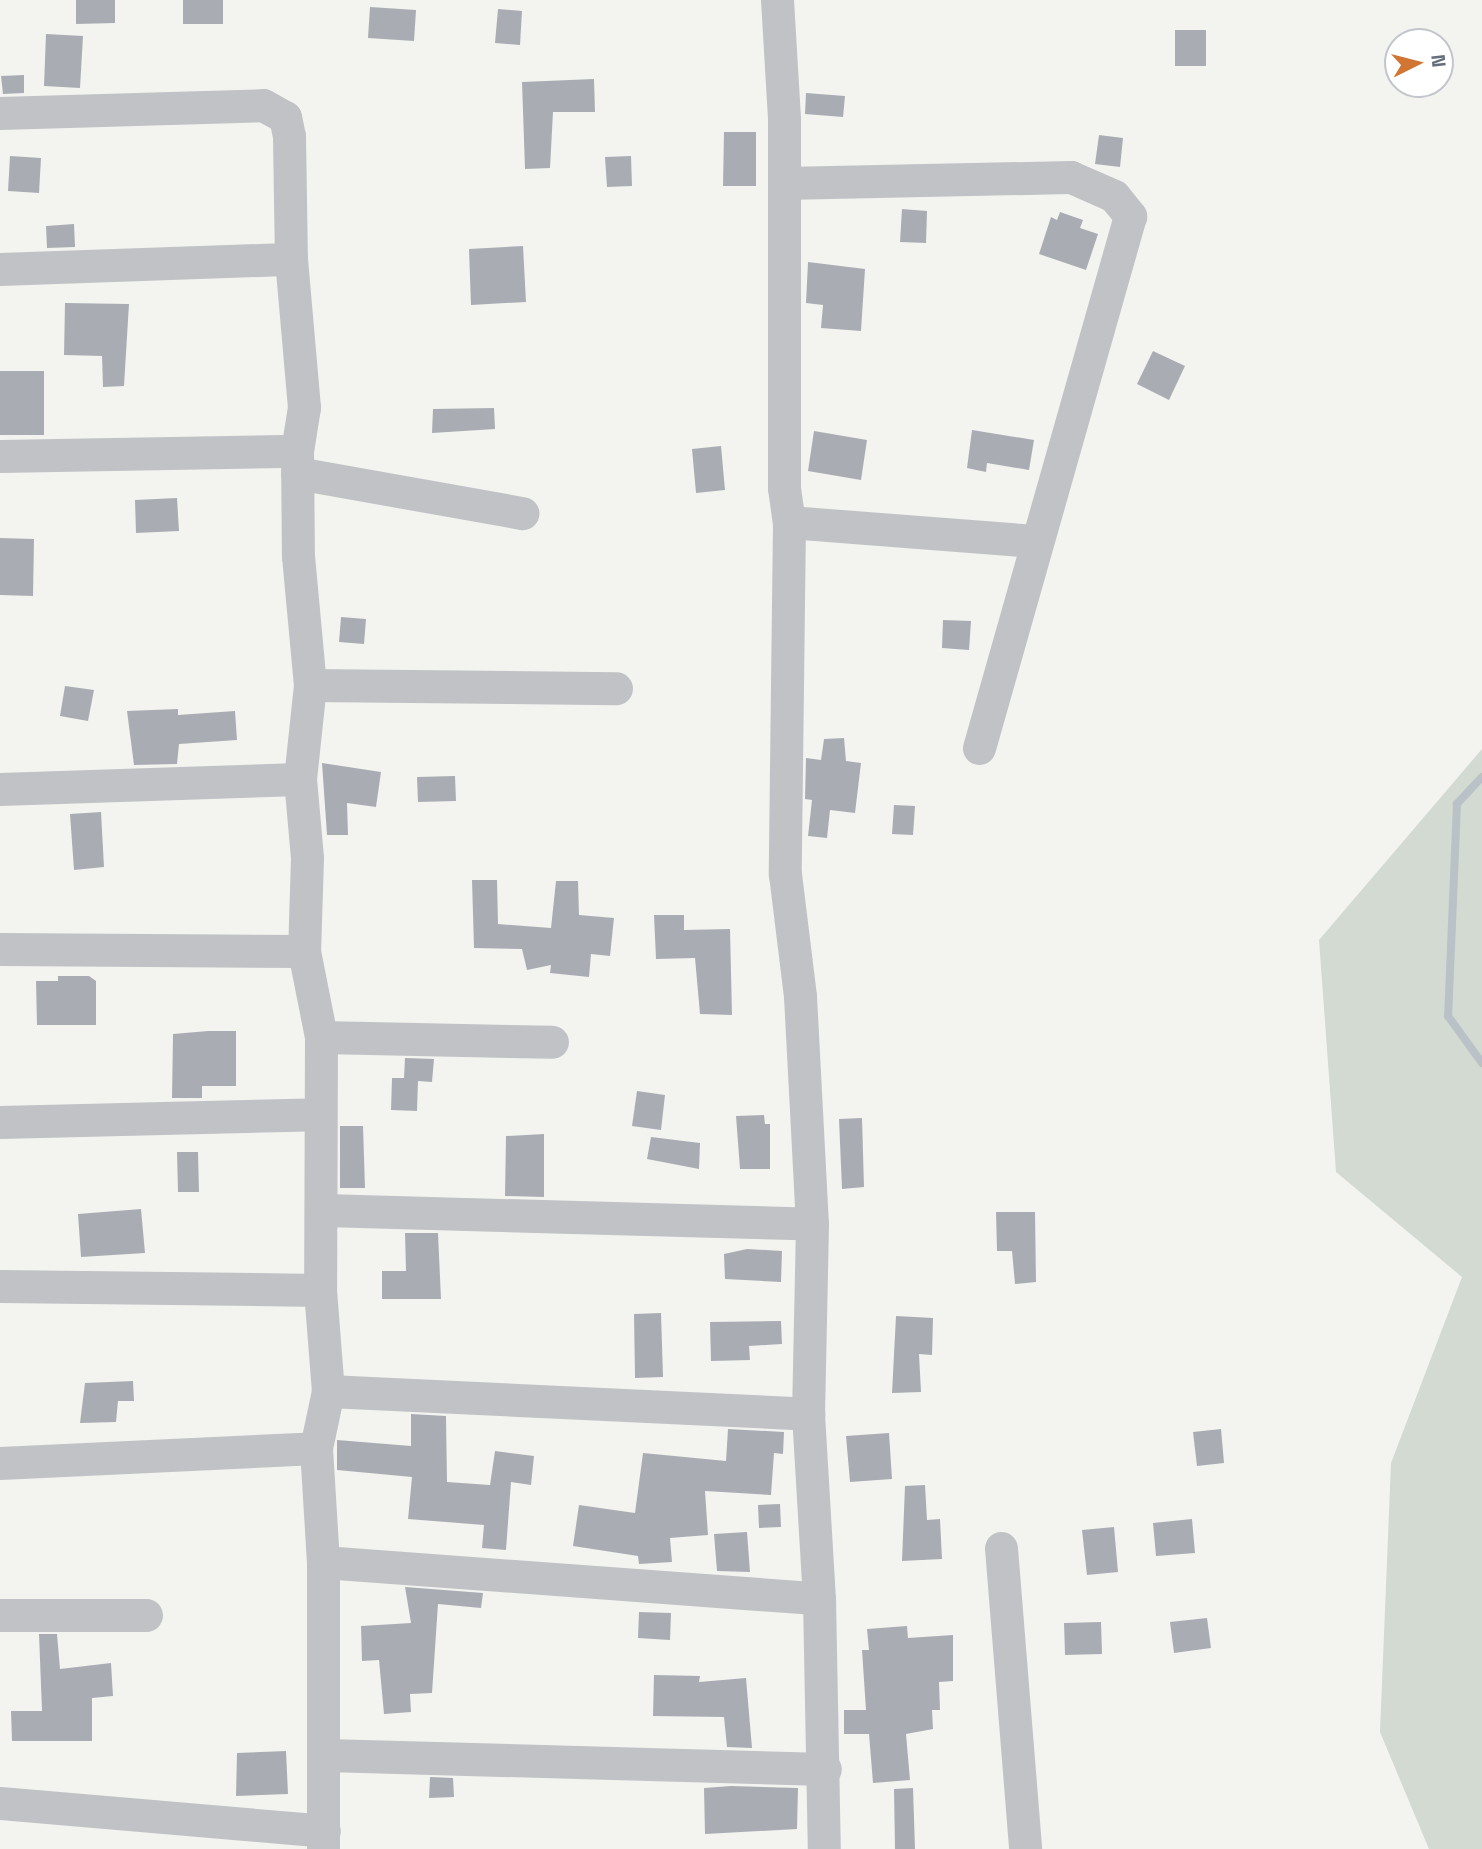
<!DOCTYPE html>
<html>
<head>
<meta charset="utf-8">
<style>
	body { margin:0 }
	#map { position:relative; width:1482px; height:1849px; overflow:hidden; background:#f3f4f0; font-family:"Space Grotesk",sans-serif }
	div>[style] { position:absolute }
	.green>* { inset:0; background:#d3dad2 }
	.stream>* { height:8px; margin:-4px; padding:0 4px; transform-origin:4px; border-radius:4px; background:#bac1c7 }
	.building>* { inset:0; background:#a9adb3 }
	.minor>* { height:33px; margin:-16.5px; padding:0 16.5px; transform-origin:16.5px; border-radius:16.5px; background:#c0c2c5 }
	span { translate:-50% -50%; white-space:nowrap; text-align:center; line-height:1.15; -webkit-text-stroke:7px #fff; paint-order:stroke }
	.north { position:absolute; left:1384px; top:28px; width:70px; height:70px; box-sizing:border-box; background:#fff; border:2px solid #c2c5cb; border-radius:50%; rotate:84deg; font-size:19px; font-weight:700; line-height:28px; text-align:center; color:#666f7e }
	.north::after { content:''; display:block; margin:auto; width:24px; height:32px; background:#d17533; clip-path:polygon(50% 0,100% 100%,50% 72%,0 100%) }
</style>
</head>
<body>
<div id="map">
	<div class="green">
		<i style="clip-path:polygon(1482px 749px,1482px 1849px,1429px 1849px,1380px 1732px,1391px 1463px,1462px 1277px,1336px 1172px,1319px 940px)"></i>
	</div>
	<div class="stream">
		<i style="left:1482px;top:777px;width:37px;rotate:133deg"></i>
		<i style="left:1457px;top:804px;width:212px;rotate:92.4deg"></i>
		<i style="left:1448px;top:1016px;width:58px;rotate:54.1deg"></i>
	</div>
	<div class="building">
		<i style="clip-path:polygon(76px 0,115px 0,115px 23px,76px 24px)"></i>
		<i style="clip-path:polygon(183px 0,223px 0,223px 24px,183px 24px)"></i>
		<i style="clip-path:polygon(370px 7px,416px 10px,414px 41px,368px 38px)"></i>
		<i style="clip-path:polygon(498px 9px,522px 11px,520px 45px,495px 43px)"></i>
		<i style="clip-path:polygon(1175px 30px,1206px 30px,1206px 66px,1175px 66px)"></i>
		<i style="clip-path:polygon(46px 34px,83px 36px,80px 88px,44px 86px)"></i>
		<i style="clip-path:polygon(24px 75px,24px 93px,3px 94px,1px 76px)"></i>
		<i style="clip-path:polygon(594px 79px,595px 112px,553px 112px,550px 168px,525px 169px,522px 82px)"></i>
		<i style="clip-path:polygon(806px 93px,845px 96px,843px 117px,805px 114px)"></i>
		<i style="clip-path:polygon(724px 132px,756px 132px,756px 186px,723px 186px)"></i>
		<i style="clip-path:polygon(1099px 135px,1123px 138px,1120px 167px,1095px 164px)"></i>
		<i style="clip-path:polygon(10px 156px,41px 158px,39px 193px,8px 191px)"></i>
		<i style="clip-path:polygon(631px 156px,632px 186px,607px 187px,605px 157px)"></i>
		<i style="clip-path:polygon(902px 209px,927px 211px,926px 243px,900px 242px)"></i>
		<i style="clip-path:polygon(1060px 212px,1083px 220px,1080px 228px,1098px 234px,1086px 270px,1039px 254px,1051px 217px,1057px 220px)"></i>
		<i style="clip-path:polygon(74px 224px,75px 247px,47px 248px,46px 226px)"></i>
		<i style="clip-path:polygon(523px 246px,526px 302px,471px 305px,469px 249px)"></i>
		<i style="clip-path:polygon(808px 262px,865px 269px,861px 331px,821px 328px,823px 305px,806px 303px)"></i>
		<i style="clip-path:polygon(65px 303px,129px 304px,124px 386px,103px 387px,102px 356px,64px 355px)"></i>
		<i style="clip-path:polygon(1153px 351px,1185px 366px,1169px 400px,1137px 384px)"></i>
		<i style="clip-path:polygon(0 371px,44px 371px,44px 435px,0 435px)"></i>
		<i style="clip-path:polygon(494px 408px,495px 429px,432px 433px,433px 409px)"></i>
		<i style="clip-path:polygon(972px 430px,1034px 440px,1029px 470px,987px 463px,986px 472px,967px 468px)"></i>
		<i style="clip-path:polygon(814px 431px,867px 440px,861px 480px,808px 471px)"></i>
		<i style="clip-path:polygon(721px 446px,725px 490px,696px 493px,692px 449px)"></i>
		<i style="clip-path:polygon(177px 498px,179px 531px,136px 533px,135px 500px)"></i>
		<i style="clip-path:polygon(0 538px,34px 539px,33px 596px,0 595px)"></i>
		<i style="clip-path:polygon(341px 617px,366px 619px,364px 644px,339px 642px)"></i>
		<i style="clip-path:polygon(943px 620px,971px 621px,969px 650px,942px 648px)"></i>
		<i style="clip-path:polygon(65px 686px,94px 690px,88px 721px,60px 716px)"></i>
		<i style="clip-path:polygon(178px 709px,178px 715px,235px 711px,237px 740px,179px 744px,177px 764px,134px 765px,127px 711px)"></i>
		<i style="clip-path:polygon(844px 738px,846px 761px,861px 763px,855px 813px,830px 810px,827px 838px,808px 836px,812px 800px,805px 799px,806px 758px,821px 760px,824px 739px)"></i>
		<i style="clip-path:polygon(322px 763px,381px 772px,376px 807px,347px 803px,348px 835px,327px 835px)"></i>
		<i style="clip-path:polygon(455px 776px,456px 801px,418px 802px,417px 777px)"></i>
		<i style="clip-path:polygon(894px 805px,915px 806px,913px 835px,892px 834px)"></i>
		<i style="clip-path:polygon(101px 812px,104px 867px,74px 870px,70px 814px)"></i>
		<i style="clip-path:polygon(472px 880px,497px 880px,498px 924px,551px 928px,556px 881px,578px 881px,579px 915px,614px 918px,610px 956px,591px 954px,589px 977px,550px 973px,551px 965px,527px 970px,522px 949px,474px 948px)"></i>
		<i style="clip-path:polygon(654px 915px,684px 915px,684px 930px,730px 929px,732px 1015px,700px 1014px,695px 958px,656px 959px)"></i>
		<i style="clip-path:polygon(58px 976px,89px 976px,96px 981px,96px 1025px,37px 1025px,36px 981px,58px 981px)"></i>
		<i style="clip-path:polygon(208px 1031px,236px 1031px,236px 1086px,202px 1086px,202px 1098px,172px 1098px,173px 1034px)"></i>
		<i style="clip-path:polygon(405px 1058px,434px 1059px,432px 1082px,418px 1081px,417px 1111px,391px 1110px,392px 1078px,404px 1078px)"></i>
		<i style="clip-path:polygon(637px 1091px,665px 1095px,661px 1130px,632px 1126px)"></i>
		<i style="clip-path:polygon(764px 1115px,765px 1124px,770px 1124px,770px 1169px,740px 1169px,736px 1116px)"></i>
		<i style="clip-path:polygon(862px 1118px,864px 1187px,842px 1189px,839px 1119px)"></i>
		<i style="clip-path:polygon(340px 1126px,363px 1126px,365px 1188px,340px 1188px)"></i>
		<i style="clip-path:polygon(544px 1134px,544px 1197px,505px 1196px,506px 1136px)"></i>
		<i style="clip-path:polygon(651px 1137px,700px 1143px,699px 1169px,647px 1159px)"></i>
		<i style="clip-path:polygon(177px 1152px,198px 1152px,199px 1192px,178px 1192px)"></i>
		<i style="clip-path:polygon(141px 1209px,145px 1253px,81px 1257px,78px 1214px)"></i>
		<i style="clip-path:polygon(996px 1212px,1035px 1212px,1036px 1282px,1015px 1284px,1012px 1251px,997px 1251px)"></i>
		<i style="clip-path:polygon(405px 1233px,438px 1233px,441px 1299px,382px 1299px,382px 1271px,406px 1271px)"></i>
		<i style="clip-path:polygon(747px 1249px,782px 1251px,781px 1282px,725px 1279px,724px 1254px)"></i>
		<i style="clip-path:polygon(661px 1313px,663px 1377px,635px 1378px,634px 1314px)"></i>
		<i style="clip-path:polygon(896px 1316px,933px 1318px,932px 1355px,919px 1354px,921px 1392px,892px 1393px)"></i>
		<i style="clip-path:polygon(781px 1321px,782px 1344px,749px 1346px,750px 1360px,711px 1361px,710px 1322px)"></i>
		<i style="clip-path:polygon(133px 1381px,134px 1401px,118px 1401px,116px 1422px,80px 1423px,85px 1383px)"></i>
		<i style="clip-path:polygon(411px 1414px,446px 1416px,447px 1482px,490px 1485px,495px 1451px,534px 1456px,531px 1485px,511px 1482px,506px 1550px,482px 1548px,484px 1525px,408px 1519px,412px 1477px,337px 1470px,337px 1440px,411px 1446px)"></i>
		<i style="clip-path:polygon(728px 1429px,784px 1432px,783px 1454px,774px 1453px,771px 1495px,705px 1491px,708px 1535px,670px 1538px,672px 1562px,639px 1564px,638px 1556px,573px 1546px,579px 1505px,635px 1513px,643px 1453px,726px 1461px)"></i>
		<i style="clip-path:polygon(1221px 1429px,1224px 1463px,1197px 1466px,1193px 1432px)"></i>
		<i style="clip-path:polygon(889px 1433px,892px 1479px,850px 1482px,846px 1436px)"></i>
		<i style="clip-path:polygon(925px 1485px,927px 1520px,940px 1519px,942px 1559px,902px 1561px,905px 1486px)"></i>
		<i style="clip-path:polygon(780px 1504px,781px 1527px,759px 1528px,758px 1505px)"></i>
		<i style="clip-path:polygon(1192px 1519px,1195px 1553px,1156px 1556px,1153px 1523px)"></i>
		<i style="clip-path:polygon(1114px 1527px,1118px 1572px,1087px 1575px,1082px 1530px)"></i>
		<i style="clip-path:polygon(747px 1532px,750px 1572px,717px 1571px,714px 1534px)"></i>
		<i style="clip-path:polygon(405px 1587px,483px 1593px,481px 1608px,438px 1604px,432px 1693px,410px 1694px,411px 1712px,384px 1714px,379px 1660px,362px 1661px,361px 1626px,411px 1623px)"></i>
		<i style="clip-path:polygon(639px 1612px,671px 1613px,670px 1640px,638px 1638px)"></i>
		<i style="clip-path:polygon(1207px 1618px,1211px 1648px,1174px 1653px,1170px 1622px)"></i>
		<i style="clip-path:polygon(1101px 1622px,1102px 1654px,1065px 1655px,1064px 1623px)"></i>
		<i style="clip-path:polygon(907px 1626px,908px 1638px,953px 1635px,953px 1681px,939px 1682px,940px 1710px,932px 1710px,933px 1729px,906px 1734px,910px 1780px,873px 1783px,869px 1734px,844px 1734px,844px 1710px,866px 1710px,862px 1650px,869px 1650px,867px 1629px)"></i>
		<i style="clip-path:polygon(39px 1634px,57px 1634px,60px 1669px,111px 1663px,113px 1696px,92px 1698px,92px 1741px,12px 1741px,11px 1711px,42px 1711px)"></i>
		<i style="clip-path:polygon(654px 1675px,700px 1676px,699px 1682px,746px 1678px,752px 1748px,727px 1747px,724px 1717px,653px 1716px)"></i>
		<i style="clip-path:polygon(286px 1751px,288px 1794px,236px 1796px,237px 1753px)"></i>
		<i style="clip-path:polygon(430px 1777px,453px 1778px,454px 1797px,429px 1798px)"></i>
		<i style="clip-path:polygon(731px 1786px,798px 1788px,797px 1829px,705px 1834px,704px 1788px)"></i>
		<i style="clip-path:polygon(913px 1788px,915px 1849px,895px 1849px,894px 1789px)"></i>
	</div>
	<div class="minor">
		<i style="left:777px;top:0;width:119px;rotate:86.6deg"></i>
		<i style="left:784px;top:119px;width:369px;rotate:90deg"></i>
		<i style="left:784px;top:488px;width:34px;rotate:82deg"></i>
		<i style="left:789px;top:522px;width:352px;rotate:90.7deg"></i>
		<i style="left:785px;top:874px;width:123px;rotate:83deg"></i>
		<i style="left:800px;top:996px;width:228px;rotate:87deg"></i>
		<i style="left:812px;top:1224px;width:190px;rotate:91.2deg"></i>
		<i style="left:808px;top:1414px;width:184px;rotate:86.6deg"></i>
		<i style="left:819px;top:1598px;width:251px;rotate:88.9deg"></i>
		<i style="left:0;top:113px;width:263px;rotate:-1.7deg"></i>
		<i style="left:263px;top:105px;width:25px;rotate:29deg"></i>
		<i style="left:285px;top:117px;width:19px;rotate:78deg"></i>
		<i style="left:289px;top:136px;width:123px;rotate:89.1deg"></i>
		<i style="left:291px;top:259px;width:149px;rotate:85deg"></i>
		<i style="left:304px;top:407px;width:45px;rotate:99deg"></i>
		<i style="left:297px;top:451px;width:105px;rotate:89.5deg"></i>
		<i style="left:298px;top:556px;width:130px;rotate:84.7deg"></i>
		<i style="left:310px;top:685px;width:95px;rotate:96.1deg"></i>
		<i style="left:300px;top:779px;width:79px;rotate:84.9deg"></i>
		<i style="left:307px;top:858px;width:93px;rotate:91.8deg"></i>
		<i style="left:304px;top:951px;width:88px;rotate:78.8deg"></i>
		<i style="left:321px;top:1037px;width:253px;rotate:90.2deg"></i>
		<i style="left:320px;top:1290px;width:101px;rotate:85.5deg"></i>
		<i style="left:328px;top:1391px;width:58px;rotate:101.9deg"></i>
		<i style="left:316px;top:1448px;width:114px;rotate:86.5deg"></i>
		<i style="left:323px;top:1562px;width:287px;rotate:90deg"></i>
		<i style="left:784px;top:183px;width:287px;rotate:-1.2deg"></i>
		<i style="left:1071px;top:177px;width:47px;rotate:23.8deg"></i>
		<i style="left:1114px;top:196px;width:26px;rotate:51deg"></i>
		<i style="left:1130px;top:216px;width:553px;rotate:105.85deg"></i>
		<i style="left:0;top:269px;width:291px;rotate:-2deg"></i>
		<i style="left:0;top:456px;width:297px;rotate:-1deg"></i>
		<i style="left:297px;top:473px;width:229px;rotate:10.1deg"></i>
		<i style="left:789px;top:522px;width:249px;rotate:4.4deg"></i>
		<i style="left:310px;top:685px;width:306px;rotate:0.6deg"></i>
		<i style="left:0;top:789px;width:300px;rotate:-1.9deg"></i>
		<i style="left:0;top:949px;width:304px;rotate:0.4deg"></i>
		<i style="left:321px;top:1037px;width:231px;rotate:1.2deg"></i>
		<i style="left:0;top:1122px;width:319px;rotate:-1.4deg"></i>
		<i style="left:324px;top:1210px;width:488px;rotate:1.6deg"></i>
		<i style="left:0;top:1286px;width:320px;rotate:0.7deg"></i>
		<i style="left:328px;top:1391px;width:481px;rotate:2.7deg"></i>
		<i style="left:0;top:1463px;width:316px;rotate:-2.7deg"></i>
		<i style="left:1001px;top:1548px;width:302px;rotate:85.4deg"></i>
		<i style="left:323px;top:1562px;width:497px;rotate:4.2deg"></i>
		<i style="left:0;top:1615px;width:146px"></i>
		<i style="left:326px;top:1755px;width:499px;rotate:1.6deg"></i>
		<i style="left:0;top:1803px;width:325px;rotate:4.9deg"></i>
	</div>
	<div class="north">N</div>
</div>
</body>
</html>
